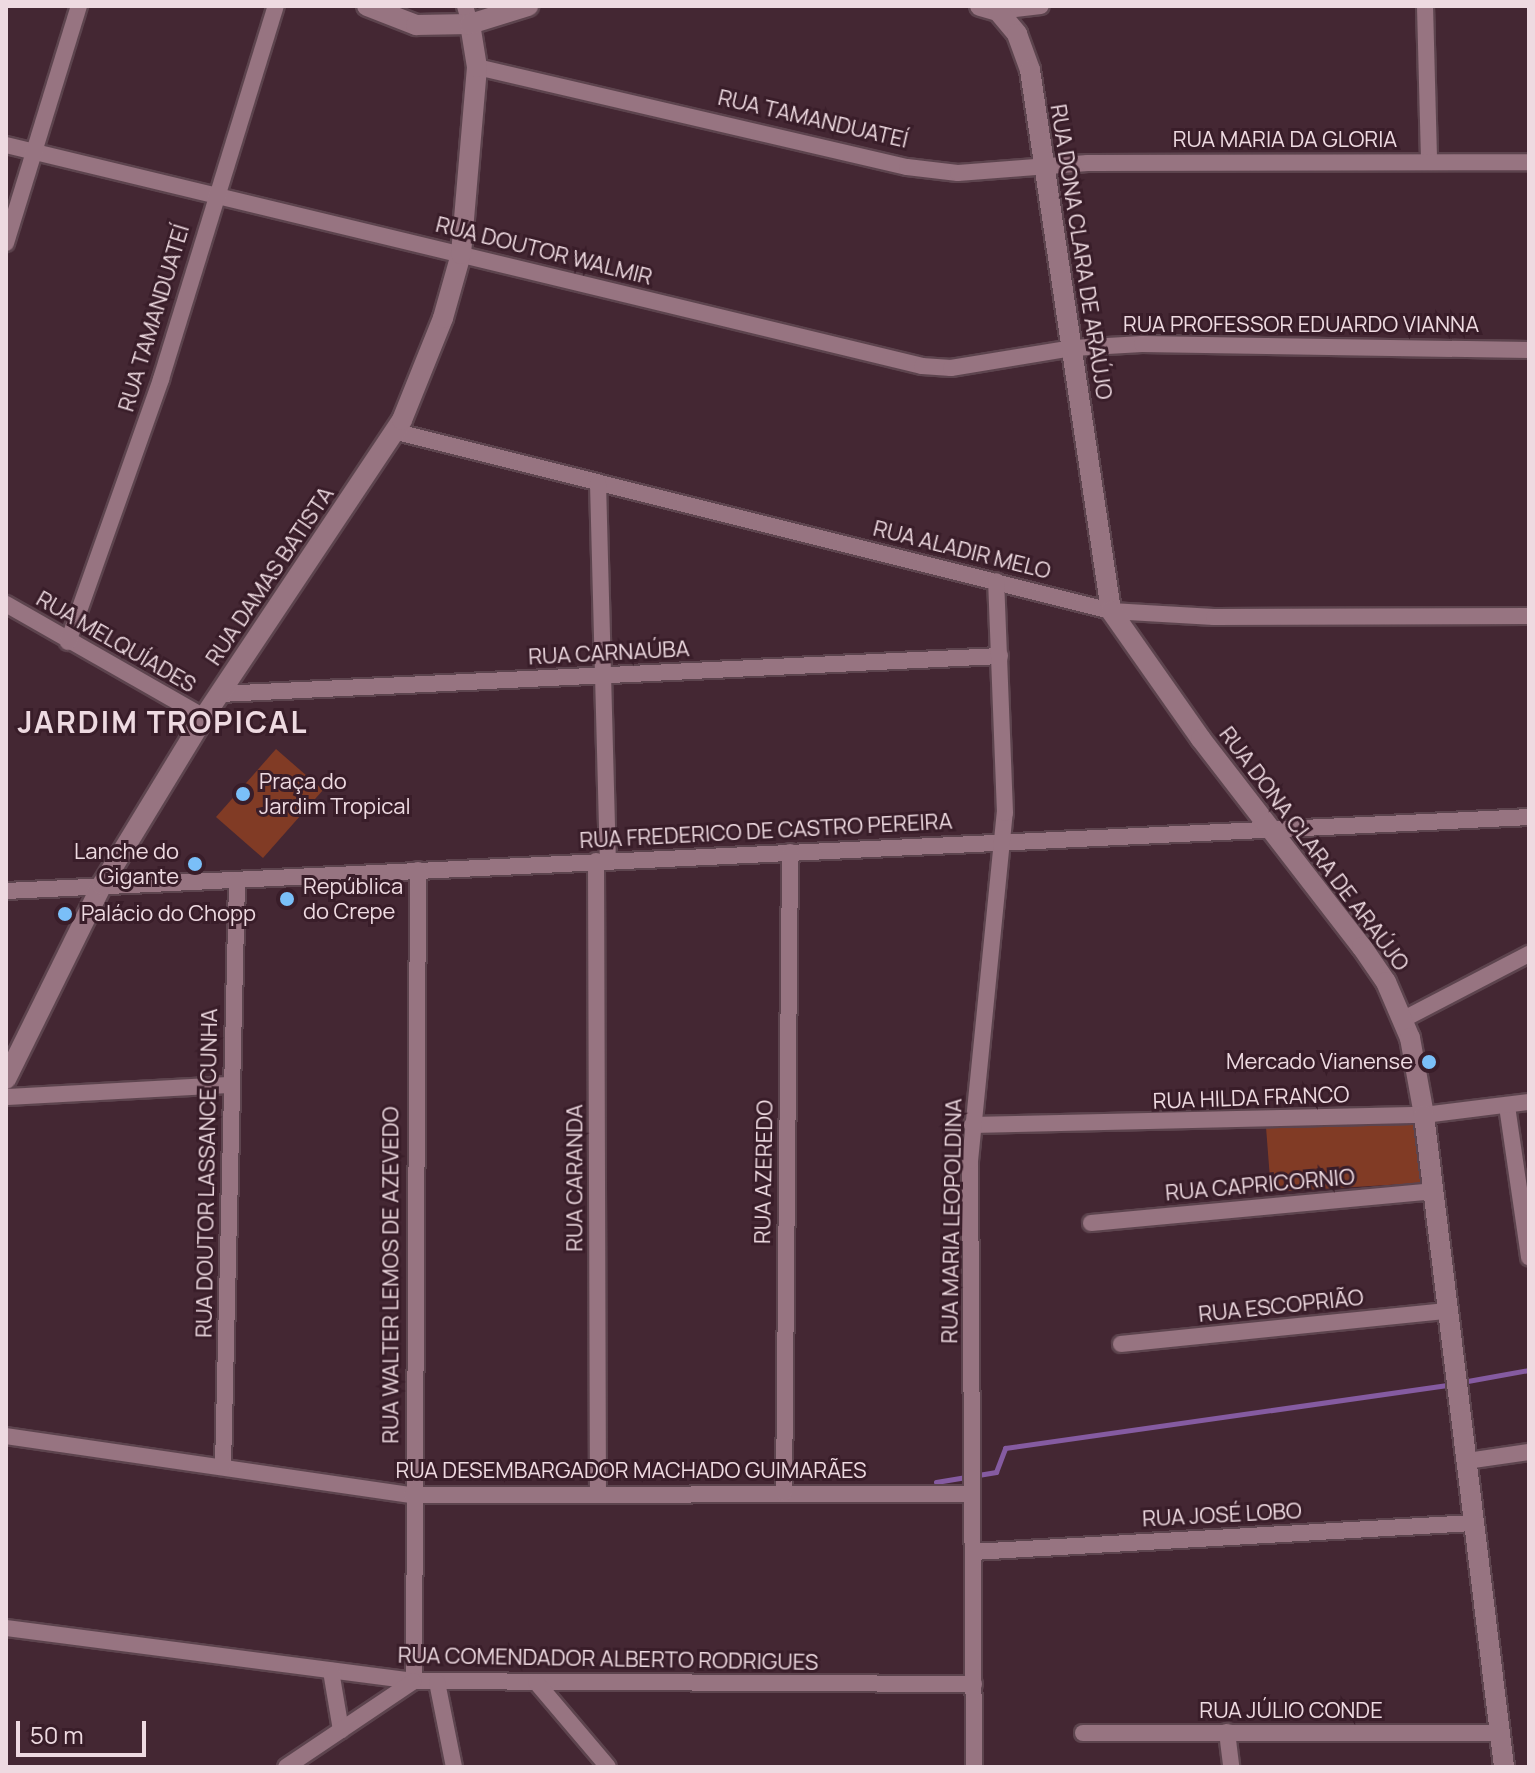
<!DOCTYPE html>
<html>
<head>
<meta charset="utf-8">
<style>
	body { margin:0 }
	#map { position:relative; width:1535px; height:1773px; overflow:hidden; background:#442733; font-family:Manrope,sans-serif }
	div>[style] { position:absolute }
	.green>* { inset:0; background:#813b25 }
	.stream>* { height:5px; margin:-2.5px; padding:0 2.5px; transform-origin:2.5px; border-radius:2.5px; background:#855ba1 }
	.roads { filter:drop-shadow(2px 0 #5d444e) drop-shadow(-2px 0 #5d444e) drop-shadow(0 2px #5d444e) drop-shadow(0 -2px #5d444e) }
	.minor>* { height:16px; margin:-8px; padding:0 8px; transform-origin:8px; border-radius:8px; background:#977481 }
	.tertiary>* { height:20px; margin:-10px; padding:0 10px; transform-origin:10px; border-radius:10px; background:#977481 }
	.secondary>* { height:20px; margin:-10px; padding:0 10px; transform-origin:10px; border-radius:10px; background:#977481 }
	.dots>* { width:22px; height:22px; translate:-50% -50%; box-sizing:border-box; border:4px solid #391d29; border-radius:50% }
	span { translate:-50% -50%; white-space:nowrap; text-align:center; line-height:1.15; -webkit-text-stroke:6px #391d29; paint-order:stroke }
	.street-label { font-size:22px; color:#eedae1 }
	.poi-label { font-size:22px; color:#eedae1 }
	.left { translate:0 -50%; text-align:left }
	.right { translate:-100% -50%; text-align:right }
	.district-label { font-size:30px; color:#eedae1; font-weight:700; letter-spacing:2px }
	.frame { position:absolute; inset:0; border:8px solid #eedae1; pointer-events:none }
	.scale { position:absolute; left:16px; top:1721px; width:130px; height:36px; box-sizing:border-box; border:4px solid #eedae1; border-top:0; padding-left:10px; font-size:24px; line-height:28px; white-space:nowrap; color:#eedae1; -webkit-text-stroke:6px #391d29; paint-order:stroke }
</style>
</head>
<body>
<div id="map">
	<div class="green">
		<i style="clip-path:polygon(276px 749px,323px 790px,263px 858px,216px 817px)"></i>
		<i style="clip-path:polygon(1413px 1124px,1425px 1151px,1421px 1183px,1271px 1192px,1266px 1127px)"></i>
	</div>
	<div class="stream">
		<i style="left:1462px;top:1382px;width:68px;rotate:-10.2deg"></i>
		<i style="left:936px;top:1482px;width:61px;rotate:-9.5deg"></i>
		<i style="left:996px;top:1472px;width:26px;rotate:-69deg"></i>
		<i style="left:1005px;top:1448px;width:452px;rotate:-8.1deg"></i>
	</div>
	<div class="roads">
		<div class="minor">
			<i style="left:465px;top:6px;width:19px;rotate:74deg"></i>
			<i style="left:1425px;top:6px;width:155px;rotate:88.5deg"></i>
			<i style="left:998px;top:11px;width:43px;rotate:-6.6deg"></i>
			<i style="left:477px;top:67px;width:441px;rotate:13.1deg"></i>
			<i style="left:907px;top:167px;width:51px;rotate:6.7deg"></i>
			<i style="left:958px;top:173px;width:130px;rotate:-4.4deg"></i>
			<i style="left:1088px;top:163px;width:441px;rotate:-0.1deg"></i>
			<i style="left:6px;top:145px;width:942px;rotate:13.56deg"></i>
			<i style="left:922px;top:366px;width:29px;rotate:4deg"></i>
			<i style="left:951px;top:368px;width:124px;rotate:-9.3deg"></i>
			<i style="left:1073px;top:348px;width:69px;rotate:-3.3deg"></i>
			<i style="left:1142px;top:344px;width:387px;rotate:0.9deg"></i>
			<i style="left:6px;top:243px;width:248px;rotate:-72.9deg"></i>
			<i style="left:397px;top:432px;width:736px;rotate:14.07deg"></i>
			<i style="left:1111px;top:611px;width:103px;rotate:3.3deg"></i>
			<i style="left:1214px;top:617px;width:315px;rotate:-0.2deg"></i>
			<i style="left:598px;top:483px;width:378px;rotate:88.5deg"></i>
			<i style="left:6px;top:604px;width:228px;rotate:29.7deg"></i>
			<i style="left:68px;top:642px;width:279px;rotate:-70.5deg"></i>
			<i style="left:161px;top:379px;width:390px;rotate:-72.9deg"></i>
			<i style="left:220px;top:694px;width:781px;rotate:-2.79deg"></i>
			<i style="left:596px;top:861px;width:633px;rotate:89.82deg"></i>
			<i style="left:6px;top:891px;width:1525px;rotate:-2.78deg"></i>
			<i style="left:1404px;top:1019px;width:141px;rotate:-27.5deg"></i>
			<i style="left:6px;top:1097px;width:224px;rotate:-3.1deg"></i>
			<i style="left:1507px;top:1106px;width:153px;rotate:81.7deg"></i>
			<i style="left:972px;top:1125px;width:452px;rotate:-1.3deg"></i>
			<i style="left:1424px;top:1115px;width:106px;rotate:-7.1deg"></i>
			<i style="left:1091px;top:1223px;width:343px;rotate:-5.3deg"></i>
			<i style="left:1121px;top:1344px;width:327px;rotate:-5.8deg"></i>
			<i style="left:6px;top:1436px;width:410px;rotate:8.3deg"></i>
			<i style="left:412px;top:1495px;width:560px;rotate:-0.1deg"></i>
			<i style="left:1467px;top:1461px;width:63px;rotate:-8.3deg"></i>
			<i style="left:223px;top:1467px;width:587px;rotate:-88.63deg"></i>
			<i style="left:784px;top:1493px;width:641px;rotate:-89.46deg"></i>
			<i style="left:973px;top:1552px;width:501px;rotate:-3.32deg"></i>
			<i style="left:6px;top:1628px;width:411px;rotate:7.4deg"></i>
			<i style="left:414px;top:1681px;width:560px;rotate:0.31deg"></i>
			<i style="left:331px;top:1671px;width:60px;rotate:80.4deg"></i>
			<i style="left:414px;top:1681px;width:811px;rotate:-89.72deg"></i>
			<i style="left:437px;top:1682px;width:87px;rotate:78.7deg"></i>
			<i style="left:536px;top:1682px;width:111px;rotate:49.7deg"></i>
			<i style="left:1227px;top:1732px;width:35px;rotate:83deg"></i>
			<i style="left:1083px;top:1733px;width:416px"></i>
			<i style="left:286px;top:1767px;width:154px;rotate:-33.9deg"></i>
			<i style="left:974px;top:1767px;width:606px;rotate:-90.38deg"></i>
			<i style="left:970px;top:1161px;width:350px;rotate:-84.3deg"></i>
			<i style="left:1005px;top:813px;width:232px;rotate:-92.2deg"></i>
		</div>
		<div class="tertiary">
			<i style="left:6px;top:1079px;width:216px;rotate:-63.7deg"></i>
			<i style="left:102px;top:885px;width:197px;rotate:-58.7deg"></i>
			<i style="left:204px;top:717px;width:357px;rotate:-56.3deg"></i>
			<i style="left:402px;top:420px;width:110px;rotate:-68.1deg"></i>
			<i style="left:443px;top:318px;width:66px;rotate:-74.3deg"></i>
			<i style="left:461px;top:254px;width:188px;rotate:-85.1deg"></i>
			<i style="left:477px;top:67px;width:44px;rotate:-99.2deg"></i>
		</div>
		<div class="secondary">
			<i style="left:367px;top:6px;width:53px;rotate:21.2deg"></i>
			<i style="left:416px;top:25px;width:54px;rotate:-1.1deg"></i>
			<i style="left:470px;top:24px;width:61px;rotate:-17.2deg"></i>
			<i style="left:980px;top:6px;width:19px;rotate:16deg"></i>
			<i style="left:998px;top:11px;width:30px;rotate:50deg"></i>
			<i style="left:1017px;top:34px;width:38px;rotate:70deg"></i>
			<i style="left:1030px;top:70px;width:547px;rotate:81.48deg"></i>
			<i style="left:1111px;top:611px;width:156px;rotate:54.9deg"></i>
			<i style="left:1201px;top:739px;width:263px;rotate:52.3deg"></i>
			<i style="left:1362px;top:947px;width:42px;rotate:55.6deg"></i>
			<i style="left:1386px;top:982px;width:61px;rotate:66.8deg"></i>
			<i style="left:1410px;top:1038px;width:78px;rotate:79.7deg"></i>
			<i style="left:1424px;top:1115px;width:657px;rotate:83deg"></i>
		</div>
	</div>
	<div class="dots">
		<i style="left:243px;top:794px;background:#7abff8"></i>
		<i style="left:195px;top:864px;background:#7abff8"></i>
		<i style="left:287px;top:899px;background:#7abff8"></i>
		<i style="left:65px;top:914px;background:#7abff8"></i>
		<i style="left:1429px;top:1062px;background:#7abff8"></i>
	</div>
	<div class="street-label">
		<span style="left:813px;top:119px;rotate:13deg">RUA TAMANDUATEÍ</span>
		<span style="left:1285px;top:140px">RUA MARIA DA GLORIA</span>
		<span style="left:544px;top:251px;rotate:14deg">RUA DOUTOR WALMIR</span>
		<span style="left:1081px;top:252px;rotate:81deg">RUA DONA CLARA DE ARAÚJO</span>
		<span style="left:154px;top:318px;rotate:-73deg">RUA TAMANDUATEÍ</span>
		<span style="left:1301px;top:325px">RUA PROFESSOR EDUARDO VIANNA</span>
		<span style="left:962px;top:550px;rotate:14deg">RUA ALADIR MELO</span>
		<span style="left:270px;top:576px;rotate:-56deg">RUA DAMAS BATISTA</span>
		<span style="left:116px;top:642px;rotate:30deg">RUA MELQUÍADES</span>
		<span style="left:609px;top:653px;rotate:-3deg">RUA CARNAÚBA</span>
		<span style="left:766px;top:831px;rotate:-3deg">RUA FREDERICO DE CASTRO PEREIRA</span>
		<span style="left:1314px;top:849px;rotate:53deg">RUA DONA CLARA DE ARAÚJO</span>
		<span style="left:1251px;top:1098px;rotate:-2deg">RUA HILDA FRANCO</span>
		<span style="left:764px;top:1172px;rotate:-89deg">RUA AZEREDO</span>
		<span style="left:207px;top:1173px;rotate:-89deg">RUA DOUTOR LASSANCE CUNHA</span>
		<span style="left:575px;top:1178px;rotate:-90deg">RUA CARANDA</span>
		<span style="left:1260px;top:1185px;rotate:-5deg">RUA CAPRICORNIO</span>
		<span style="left:952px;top:1221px;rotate:-89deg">RUA MARIA LEOPOLDINA</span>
		<span style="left:391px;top:1275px;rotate:-90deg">RUA WALTER LEMOS DE AZEVEDO</span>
		<span style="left:1281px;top:1306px;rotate:-6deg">RUA ESCOPRIÃO</span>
		<span style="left:631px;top:1471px">RUA DESEMBARGADOR MACHADO GUIMARÃES</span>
		<span style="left:1222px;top:1515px;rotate:-3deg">RUA JOSÉ LOBO</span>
		<span style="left:608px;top:1659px;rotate:1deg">RUA COMENDADOR ALBERTO RODRIGUES</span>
		<span style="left:1291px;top:1711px">RUA JÚLIO CONDE</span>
	</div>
	<div class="poi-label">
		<span class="left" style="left:259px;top:794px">Praça do<br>Jardim Tropical</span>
		<span class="right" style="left:179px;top:864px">Lanche do<br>Gigante</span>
		<span class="left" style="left:303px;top:899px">República<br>do Crepe</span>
		<span class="left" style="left:81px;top:914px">Palácio do Chopp</span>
		<span class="right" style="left:1413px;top:1062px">Mercado Vianense</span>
	</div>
	<div class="district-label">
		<span style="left:163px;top:722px">JARDIM TROPICAL</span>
	</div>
	<div class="frame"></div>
	<div class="scale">50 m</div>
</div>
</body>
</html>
